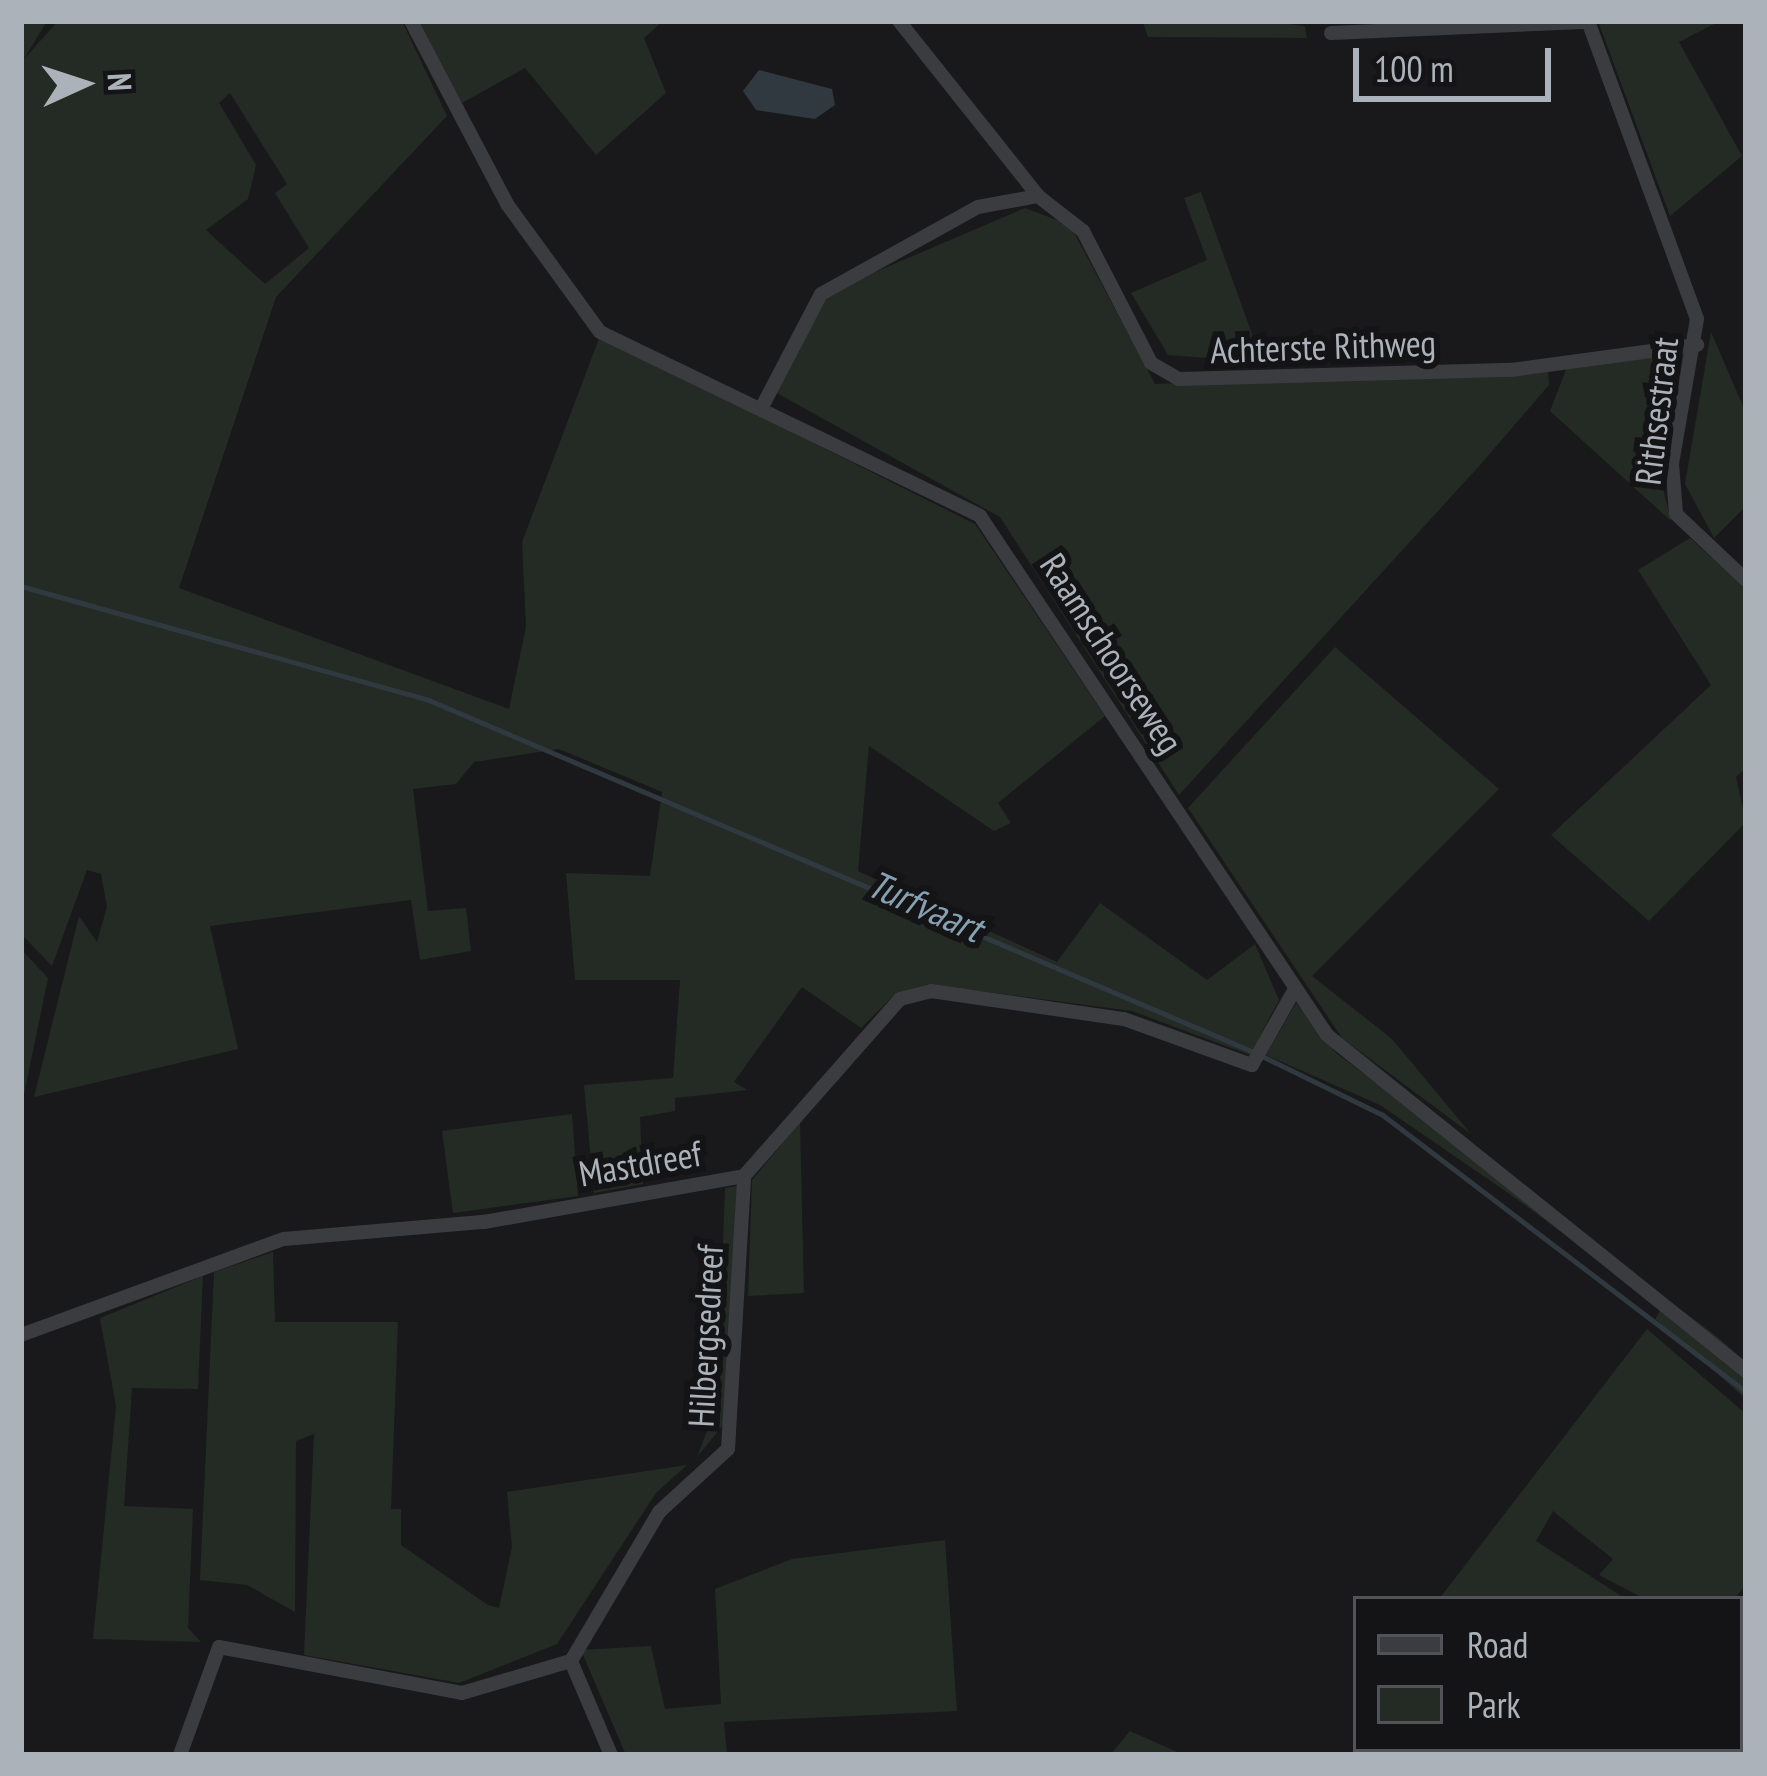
<!DOCTYPE html>
<html>
<head>
<meta charset="utf-8">
<style>
	body { margin:0 }
	#map { position:relative; width:1767px; height:1776px; overflow:hidden; background:#19191b; font-family:"PT Sans Narrow",sans-serif }
	div>[style] { position:absolute }
	.green>* { inset:0; background:#232b24 }
	.water>* { inset:0; background:#30393f }
	.stream>* { height:4.5px; margin:-2.25px; padding:0 2.25px; transform-origin:2.25px; border-radius:2.25px; background:#30393f }
	.street>* { height:14px; margin:-7px; padding:0 7px; transform-origin:7px; border-radius:7px; background:#3a3c40 }
	span { translate:-50% -50%; white-space:nowrap; text-align:center; line-height:1.15; -webkit-text-stroke:12px #141416; paint-order:stroke }
	.street-label { font-size:36px; color:#acb2ba }
	.water-label { font-size:39px; color:#86a2b2; font-style:italic }
	.frame { position:absolute; inset:0; border:24px solid #acb2ba; pointer-events:none }
	.legend { position:absolute; left:1353px; top:1596px; width:390px; height:156px; box-sizing:border-box; background:#141416; border:3px solid #515358; margin:0; padding:15px 21px; list-style:none; font-size:36px; color:#acb2ba }
	.legend li { display:flex; align-items:center; gap:24px; height:60px }
	.legend b { width:60px; border:3px solid #515358 }
	.north { position:absolute; left:24px; top:24px; width:120px; height:120px; -webkit-text-stroke:9px #141416; paint-order:stroke; rotate:87deg; font-size:33px; font-weight:700; line-height:48px; text-align:center; color:#acb2ba }
	.north::after { content:''; display:block; margin:auto; width:42px; height:54px; background:#acb2ba; clip-path:polygon(50% 0,100% 100%,50% 72%,0 100%) }
	.scale { position:absolute; left:1353px; top:48px; width:198px; height:54px; box-sizing:border-box; border:6px solid #acb2ba; border-top:0; padding-left:15px; font-size:36px; line-height:42px; white-space:nowrap; color:#acb2ba; -webkit-text-stroke:9px #141416; paint-order:stroke }
</style>
</head>
<body>
<div id="map">
	<div class="green">
		<i style="clip-path:polygon(evenodd,21px 21px,47px 21px,24px 59px,58px 21px,402px 21px,447px 116px,276px 297px,179px 588px,509px 709px,526px 627px,522px 542px,600px 336px,975px 524px,1105px 716px,998px 803px,1011px 823px,994px 831px,869px 746px,858px 871px,1057px 962px,1100px 903px,1207px 980px,1255px 944px,1279px 1000px,1250px 1055px,1132px 1011px,935px 985px,895px 994px,861px 1028px,802px 987px,734px 1082px,747px 1090px,675px 1098px,675px 1111px,640px 1117px,643px 1184px,594px 1193px,584px 1085px,673px 1078px,680px 980px,575px 980px,566px 873px,650px 876px,662px 792px,559px 749px,474px 762px,456px 784px,413px 789px,428px 911px,466px 908px,471px 951px,420px 960px,411px 900px,210px 926px,238px 1049px,34px 1097px,79px 916px,97px 942px,107px 907px,101px 874px,87px 870px,52px 966px,21px 934px,21px 21px,230px 93px,287px 184px,275px 193px,309px 248px,265px 284px,206px 230px,248px 199px,256px 165px,219px 103px,230px 93px)"></i>
		<i style="clip-path:polygon(406px 21px,663px 21px,644px 38px,666px 93px,596px 155px,525px 68px,462px 103px)"></i>
		<i style="clip-path:polygon(1267px 21px,1305px 26px,1307px 38px,1148px 37px,1143px 22px)"></i>
		<i style="clip-path:polygon(1598px 21px,1720px 21px,1679px 42px,1742px 156px,1670px 216px)"></i>
		<i style="clip-path:polygon(1201px 192px,1262px 362px,1168px 355px,1131px 293px,1207px 260px,1184px 198px)"></i>
		<i style="clip-path:polygon(1025px 208px,1070px 225px,1155px 384px,1548px 369px,1549px 385px,1480px 465px,1179px 795px,1000px 517px,775px 392px,831px 291px)"></i>
		<i style="clip-path:polygon(1711px 332px,1746px 413px,1746px 506px,1714px 538px,1685px 484px)"></i>
		<i style="clip-path:polygon(1691px 350px,1658px 468px,1671px 521px,1550px 411px,1567px 367px)"></i>
		<i style="clip-path:polygon(1690px 538px,1746px 589px,1746px 768px,1736px 777px,1746px 822px,1649px 921px,1551px 835px,1711px 685px,1638px 570px)"></i>
		<i style="clip-path:polygon(1335px 647px,1499px 789px,1312px 976px,1392px 1039px,1471px 1134px,1342px 1038px,1188px 808px)"></i>
		<i style="clip-path:polygon(21px 949px,48px 978px,21px 1109px)"></i>
		<i style="clip-path:polygon(1296px 1003px,1336px 1053px,1715px 1335px,1746px 1362px,1746px 1399px,1655px 1319px,1662px 1308px,1651px 1298px,1511px 1195px,1380px 1105px,1266px 1055px)"></i>
		<i style="clip-path:polygon(572px 1114px,578px 1196px,453px 1213px,442px 1131px)"></i>
		<i style="clip-path:polygon(800px 1122px,804px 1293px,748px 1296px,752px 1180px)"></i>
		<i style="clip-path:polygon(737px 1186px,724px 1424px,697px 1457px,717px 1405px,725px 1188px)"></i>
		<i style="clip-path:polygon(273px 1252px,275px 1322px,398px 1322px,391px 1509px,401px 1509px,401px 1545px,488px 1605px,499px 1608px,512px 1547px,507px 1492px,687px 1465px,656px 1493px,557px 1644px,459px 1683px,304px 1655px,314px 1434px,296px 1441px,295px 1612px,247px 1585px,200px 1580px,214px 1272px)"></i>
		<i style="clip-path:polygon(203px 1276px,198px 1389px,132px 1388px,124px 1506px,193px 1509px,188px 1628px,201px 1642px,93px 1639px,116px 1406px,100px 1318px)"></i>
		<i style="clip-path:polygon(1647px 1329px,1746px 1414px,1746px 1585px,1734px 1599px,1645px 1599px,1599px 1575px,1613px 1559px,1553px 1511px,1536px 1541px,1626px 1599px,1439px 1599px)"></i>
		<i style="clip-path:polygon(945px 1540px,957px 1711px,724px 1722px,727px 1755px,626px 1755px,581px 1650px,651px 1646px,665px 1709px,721px 1704px,715px 1589px,792px 1559px)"></i>
		<i style="clip-path:polygon(1130px 1731px,1184px 1755px,1110px 1755px)"></i>
	</div>
	<div class="water">
		<i style="clip-path:polygon(759px 70px,832px 89px,835px 105px,815px 119px,756px 110px,743px 91px)"></i>
	</div>
	<div class="stream">
		<i style="left:21px;top:586px;width:424px;rotate:15.6deg"></i>
		<i style="left:429px;top:700px;width:897px;rotate:23.11deg"></i>
		<i style="left:1264px;top:1057px;width:132px;rotate:26deg"></i>
		<i style="left:1383px;top:1115px;width:457px;rotate:37.3deg"></i>
	</div>
	<div class="street">
		<i style="left:411px;top:21px;width:207px;rotate:62.3deg"></i>
		<i style="left:507px;top:204px;width:158px;rotate:54deg"></i>
		<i style="left:600px;top:332px;width:422px;rotate:25.8deg"></i>
		<i style="left:980px;top:516px;width:624px;rotate:56.23deg"></i>
		<i style="left:1327px;top:1035px;width:537px;rotate:38.73deg"></i>
		<i style="left:899px;top:21px;width:223px;rotate:51.5deg"></i>
		<i style="left:1588px;top:21px;width:317px;rotate:69.9deg"></i>
		<i style="left:1697px;top:319px;width:146px;rotate:99.8deg"></i>
		<i style="left:1672px;top:463px;width:51px;rotate:85.5deg"></i>
		<i style="left:1676px;top:514px;width:96px;rotate:43.3deg"></i>
		<i style="left:1331px;top:33px;width:257px;rotate:-2.5deg"></i>
		<i style="left:763px;top:405px;width:125px;rotate:-62.4deg"></i>
		<i style="left:821px;top:294px;width:179px;rotate:-29deg"></i>
		<i style="left:978px;top:207px;width:61px;rotate:-10.4deg"></i>
		<i style="left:1038px;top:196px;width:57px;rotate:37.9deg"></i>
		<i style="left:1083px;top:231px;width:148px;rotate:62.7deg"></i>
		<i style="left:1151px;top:363px;width:32px;rotate:30deg"></i>
		<i style="left:1179px;top:379px;width:332px;rotate:-1.6deg"></i>
		<i style="left:1511px;top:370px;width:188px;rotate:-7.7deg"></i>
		<i style="left:21px;top:1335px;width:280px;rotate:-20.1deg"></i>
		<i style="left:284px;top:1239px;width:201px;rotate:-4.9deg"></i>
		<i style="left:484px;top:1222px;width:264px;rotate:-10deg"></i>
		<i style="left:744px;top:1176px;width:236px;rotate:-48.6deg"></i>
		<i style="left:900px;top:999px;width:32px;rotate:-14deg"></i>
		<i style="left:931px;top:991px;width:195px;rotate:8.3deg"></i>
		<i style="left:1124px;top:1019px;width:136px;rotate:19.8deg"></i>
		<i style="left:1252px;top:1065px;width:87px;rotate:-60.5deg"></i>
		<i style="left:180px;top:1755px;width:115px;rotate:-70.1deg"></i>
		<i style="left:219px;top:1647px;width:247px;rotate:10.7deg"></i>
		<i style="left:462px;top:1693px;width:114px;rotate:-16.4deg"></i>
		<i style="left:611px;top:1755px;width:102px;rotate:-113.1deg"></i>
		<i style="left:571px;top:1661px;width:173px;rotate:-59.4deg"></i>
		<i style="left:659px;top:1512px;width:93px;rotate:-42.4deg"></i>
		<i style="left:728px;top:1449px;width:273px;rotate:-86.6deg"></i>
	</div>
	<div class="street-label">
		<span style="left:1323px;top:346px;rotate:-2deg">Achterste Rithweg</span>
		<span style="left:1656px;top:411px;rotate:-83deg">Rithsestraat</span>
		<span style="left:1112px;top:653px;rotate:57deg">Raamschoorseweg</span>
		<span style="left:640px;top:1163px;rotate:-10deg">Mastdreef</span>
		<span style="left:705px;top:1336px;rotate:-87deg">Hilbergsedreef</span>
	</div>
	<div class="water-label">
		<span style="left:925px;top:906px;rotate:24deg">Turfvaart</span>
	</div>
	<div class="frame"></div>
	<ul class="legend">
	<li><b style="height:15px;background:#3a3c40"></b>Road</li>
	<li><b style="height:33px;background:#232b24"></b>Park</li>
	</ul>
	<div class="north">N</div>
	<div class="scale">100 m</div>
</div>
</body>
</html>
